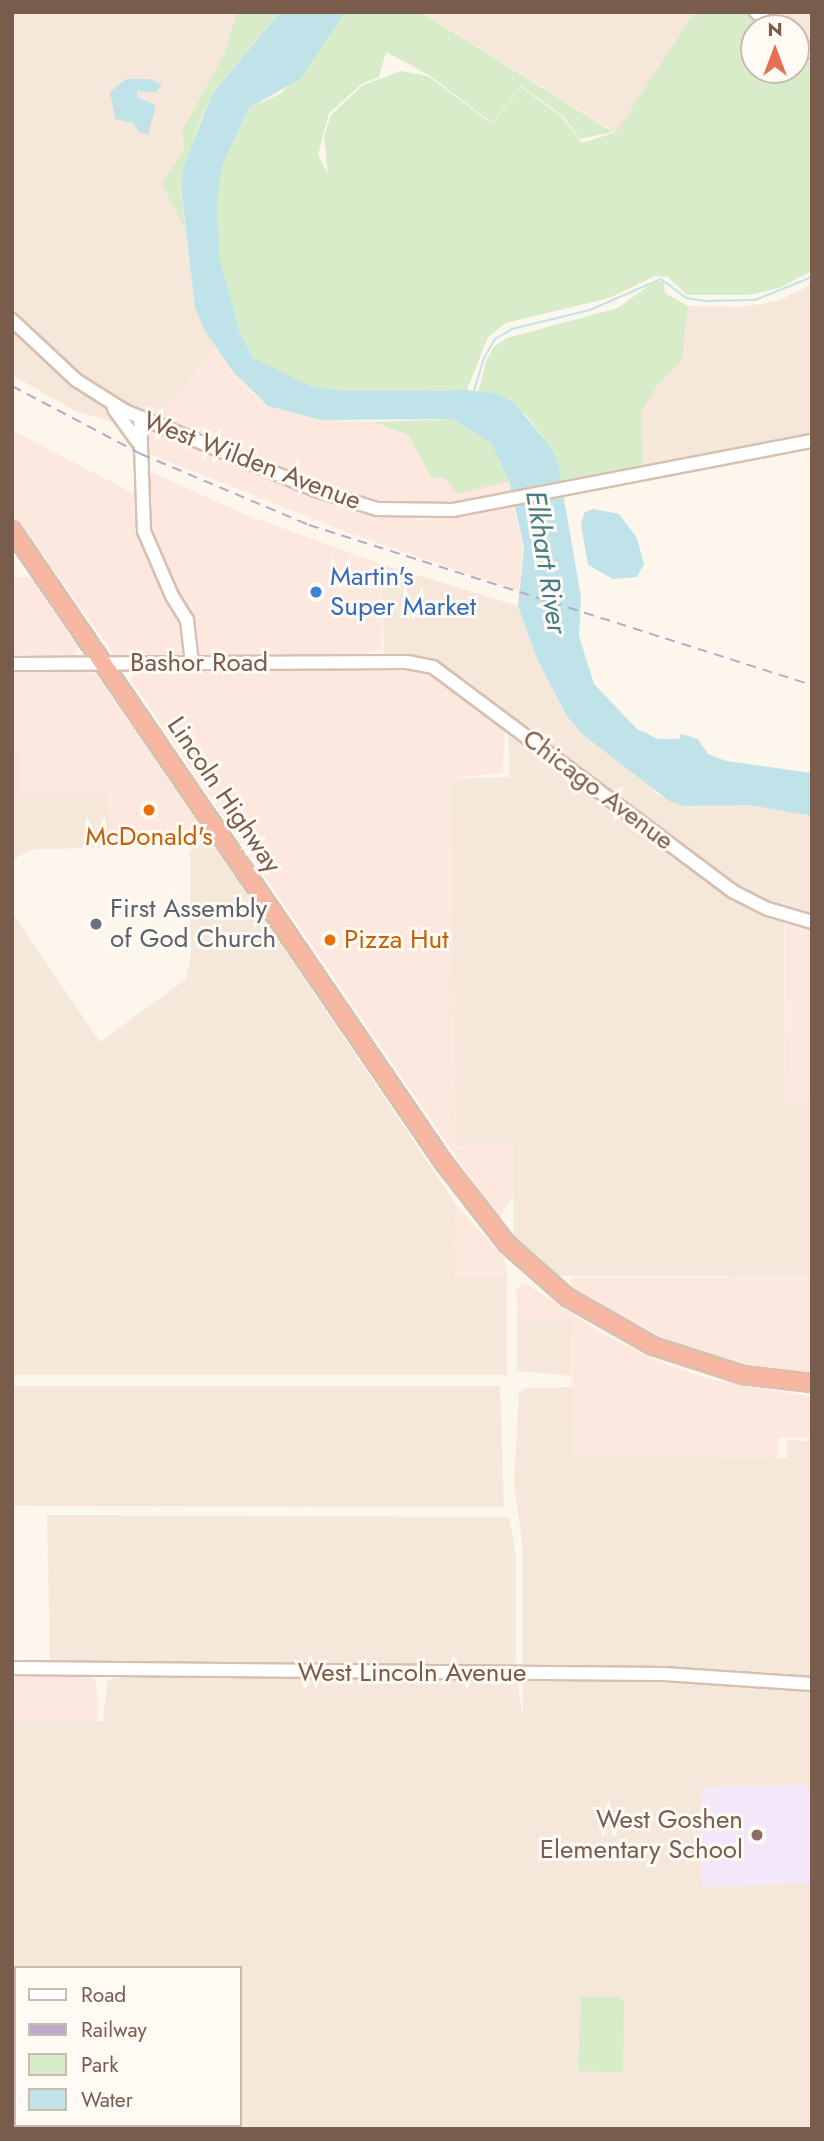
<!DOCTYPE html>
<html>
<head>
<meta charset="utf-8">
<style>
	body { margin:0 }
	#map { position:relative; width:824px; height:2141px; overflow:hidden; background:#fdf6ec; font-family:Jost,sans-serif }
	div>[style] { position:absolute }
	.residential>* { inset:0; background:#f5e8da }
	.commercial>* { inset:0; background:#fde8e0 }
	.education>* { inset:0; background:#f3e8fa }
	.green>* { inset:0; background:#d8ecc9 }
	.water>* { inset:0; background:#bfe3e8 }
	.stream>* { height:2px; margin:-1px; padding:0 1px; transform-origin:1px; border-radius:1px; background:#bfe3e8 }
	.roads { filter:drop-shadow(2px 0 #d6c0b0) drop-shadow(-2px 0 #d6c0b0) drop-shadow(0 2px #d6c0b0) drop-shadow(0 -2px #d6c0b0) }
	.secondary>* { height:12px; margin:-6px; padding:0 6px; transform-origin:6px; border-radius:6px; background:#fff }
	.highway>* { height:16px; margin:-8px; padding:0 8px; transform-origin:8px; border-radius:8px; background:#f7b7a3 }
	.rail>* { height:2px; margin-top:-1px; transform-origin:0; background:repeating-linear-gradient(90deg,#b9a8c9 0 10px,transparent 0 17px) }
	.dots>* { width:19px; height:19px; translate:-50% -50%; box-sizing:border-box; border:4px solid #fffaf3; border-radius:50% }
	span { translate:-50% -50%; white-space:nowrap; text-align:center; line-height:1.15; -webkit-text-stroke:6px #fffaf3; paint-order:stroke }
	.street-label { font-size:26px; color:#7a5c4d }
	.shop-label { font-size:26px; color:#366cbe }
	.left { translate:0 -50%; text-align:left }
	.food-label { font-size:26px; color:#c56008 }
	.worship-label { font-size:26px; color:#5b616d }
	.education-label { font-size:26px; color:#785e54 }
	.right { translate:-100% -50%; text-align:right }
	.water-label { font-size:28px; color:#437c86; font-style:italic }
	.frame { position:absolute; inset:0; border:14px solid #7a5c4d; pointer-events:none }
	.legend { position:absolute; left:14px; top:1966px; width:228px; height:161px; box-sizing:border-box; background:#fffaf3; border:2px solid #cabbb1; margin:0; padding:9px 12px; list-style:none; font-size:21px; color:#7a5c4d }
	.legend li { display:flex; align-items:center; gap:14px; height:35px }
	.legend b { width:35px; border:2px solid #cabbb1 }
	.north { position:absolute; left:740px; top:14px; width:70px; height:70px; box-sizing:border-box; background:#fffaf3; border:2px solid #cabbb1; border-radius:50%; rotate:0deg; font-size:19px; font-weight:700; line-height:28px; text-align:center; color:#7a5c4d }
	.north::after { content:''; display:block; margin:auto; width:24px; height:32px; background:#e76f51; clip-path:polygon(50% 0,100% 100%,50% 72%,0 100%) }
</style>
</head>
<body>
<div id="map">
	<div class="residential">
		<i style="clip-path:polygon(12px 12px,280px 12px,212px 94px,184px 167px,181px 186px,195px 308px,216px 348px,158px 417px,140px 417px,107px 402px,12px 320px)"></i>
		<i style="clip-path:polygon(422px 12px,695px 12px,616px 133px)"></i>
		<i style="clip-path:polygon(756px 12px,812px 12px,812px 52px,796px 41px,796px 28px,777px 28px)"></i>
		<i style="clip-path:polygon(812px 284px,812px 436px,643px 466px,641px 413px,656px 387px,682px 360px,688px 306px,741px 307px,778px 301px)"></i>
		<i style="clip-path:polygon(12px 326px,110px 412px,114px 422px,75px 411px,12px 375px)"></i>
		<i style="clip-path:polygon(381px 564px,518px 606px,582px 734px,652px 786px,657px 795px,694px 805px,749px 805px,812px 816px,812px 918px,770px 906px,719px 876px,446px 669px,384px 656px)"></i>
		<i style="clip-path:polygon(508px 722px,734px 892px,784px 915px,784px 1101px,812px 1102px,812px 1276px,559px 1276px,513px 1235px,513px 1145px,456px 1145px,450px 778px,509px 777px)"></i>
		<i style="clip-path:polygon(12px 753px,21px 753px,21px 794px,109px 794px,109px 848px,33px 849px,12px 860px)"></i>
		<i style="clip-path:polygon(208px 843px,215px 846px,456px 1204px,455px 1277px,507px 1277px,507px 1375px,12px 1375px,12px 912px,100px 1042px,186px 979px,191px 956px,190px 853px,194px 846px)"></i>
		<i style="clip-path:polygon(517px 1321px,571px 1321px,571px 1376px,517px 1371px)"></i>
		<i style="clip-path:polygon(12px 1386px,500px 1386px,504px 1507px,12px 1506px)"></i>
		<i style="clip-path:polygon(evenodd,574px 1387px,574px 1456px,787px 1458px,787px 1440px,812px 1441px,812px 2129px,12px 2129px,12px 1721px,103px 1721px,107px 1682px,116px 1676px,510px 1678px,518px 1684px,523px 1721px,522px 1542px,514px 1483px,519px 1393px,525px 1388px,574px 1387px,16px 1968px,240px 1968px,240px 2125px,16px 2125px,16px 1968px)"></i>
		<i style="clip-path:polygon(47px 1515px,509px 1517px,516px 1556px,516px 1661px,512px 1666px,50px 1661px)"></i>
	</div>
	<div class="commercial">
		<i style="clip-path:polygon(216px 348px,250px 391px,268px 406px,321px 420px,403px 422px,509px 481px,512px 492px,454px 504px,399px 507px,350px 498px,158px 417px)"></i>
		<i style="clip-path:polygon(141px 419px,314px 494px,376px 515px,422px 520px,513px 504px,523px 548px,519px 591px,346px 532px,142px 451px)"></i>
		<i style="clip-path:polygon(12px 430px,146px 500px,145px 469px,244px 514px,381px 564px,382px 650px,369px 651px,367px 657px,261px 653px,254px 657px,115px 656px,12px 512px)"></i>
		<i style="clip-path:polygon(27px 577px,34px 581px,78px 648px,74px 656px,12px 657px,12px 578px)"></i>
		<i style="clip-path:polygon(411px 667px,429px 670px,505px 728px,503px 773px,450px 778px,456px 1145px,513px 1145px,513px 1195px,499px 1220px,130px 679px,139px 672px)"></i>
		<i style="clip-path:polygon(12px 669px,97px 673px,199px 824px,199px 832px,109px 848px,108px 794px,21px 794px,21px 753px,12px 753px)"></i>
		<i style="clip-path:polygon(785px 916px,812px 922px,812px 1102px,784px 1102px)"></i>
		<i style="clip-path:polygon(456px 1204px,504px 1258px,507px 1277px,455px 1277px)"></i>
		<i style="clip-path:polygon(812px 1276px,812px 1373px,746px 1365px,683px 1347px,598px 1305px,572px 1288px,571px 1278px)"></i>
		<i style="clip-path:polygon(522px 1281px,600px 1332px,662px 1363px,709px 1379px,812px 1397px,812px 1438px,779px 1438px,778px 1458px,573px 1456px,571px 1321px,517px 1321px,516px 1292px)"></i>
		<i style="clip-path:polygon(12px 1673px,92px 1677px,97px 1685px,98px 1721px,12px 1721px)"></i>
	</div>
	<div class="education">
		<i style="clip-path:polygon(812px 1785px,812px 1883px,702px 1887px,702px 1787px)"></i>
	</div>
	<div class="green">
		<i style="clip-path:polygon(237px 12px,279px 12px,212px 93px,199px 123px,180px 187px,185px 230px,162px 184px,184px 149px,183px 129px,225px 53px)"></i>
		<i style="clip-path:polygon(345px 12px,421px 12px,613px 132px,580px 139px,563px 116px,521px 86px,492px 123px,429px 75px,386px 52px,379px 77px,363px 83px,329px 113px,318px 155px,335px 187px,328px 174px,324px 137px,331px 115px,363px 85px,401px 71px,428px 76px,492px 124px,521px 87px,562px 117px,582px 143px,616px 132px,695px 12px,756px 12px,777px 28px,754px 28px,754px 70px,796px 70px,796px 41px,812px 52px,812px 271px,779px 288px,748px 295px,687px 295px,668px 277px,655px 276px,609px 298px,506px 323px,488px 337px,467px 390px,347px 391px,310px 386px,278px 374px,253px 358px,239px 330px,220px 259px,217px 206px,222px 166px,249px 108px,280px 94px,309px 65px)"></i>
		<i style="clip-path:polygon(655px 281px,664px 282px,665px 293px,688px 306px,682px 360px,656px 387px,641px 413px,643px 466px,561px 482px,551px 447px,526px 415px,499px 394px,478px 393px,486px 361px,494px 347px,507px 338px,618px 308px)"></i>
		<i style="clip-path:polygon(452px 419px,491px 443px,509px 481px,458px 494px,444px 478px,431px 477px,408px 435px,374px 422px)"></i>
		<i style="clip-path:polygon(581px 1997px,620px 1997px,624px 2001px,623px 2072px,578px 2071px)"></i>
	</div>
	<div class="water">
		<i style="clip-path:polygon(280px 12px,345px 12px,300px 79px,249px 108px,222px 166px,217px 206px,220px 259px,239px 330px,253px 358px,310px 386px,347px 391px,467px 390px,499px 394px,515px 404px,551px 447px,558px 464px,581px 597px,579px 636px,594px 684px,637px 729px,658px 739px,679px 739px,681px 734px,698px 739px,708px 754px,726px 761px,812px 773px,812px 816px,749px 805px,683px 806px,668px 800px,582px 734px,567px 716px,537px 659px,518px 606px,524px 548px,509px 481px,491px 443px,452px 419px,321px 420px,268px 406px,234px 373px,205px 331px,195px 308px,181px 186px,184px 167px,212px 94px)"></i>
		<i style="clip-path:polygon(126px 79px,150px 79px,162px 85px,156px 92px,137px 91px,137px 97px,156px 105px,148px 135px,139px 132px,133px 123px,115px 119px,110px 92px)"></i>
		<i style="clip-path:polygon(593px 509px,619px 514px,637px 538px,644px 564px,637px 577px,613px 579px,588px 565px,581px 525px,584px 513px)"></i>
	</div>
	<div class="stream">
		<i style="left:473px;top:394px;width:38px;rotate:-73deg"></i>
		<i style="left:484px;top:358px;width:22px;rotate:-60deg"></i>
		<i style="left:495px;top:339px;width:20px;rotate:-30deg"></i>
		<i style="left:512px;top:329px;width:80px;rotate:-13.7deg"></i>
		<i style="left:590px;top:310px;width:77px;rotate:-23.6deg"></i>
		<i style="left:661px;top:279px;width:31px;rotate:37deg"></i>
		<i style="left:686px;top:298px;width:18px;rotate:9deg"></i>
		<i style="left:704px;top:301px;width:51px;rotate:-1.1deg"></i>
		<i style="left:755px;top:300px;width:61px;rotate:-22deg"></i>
	</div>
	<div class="roads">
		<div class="secondary">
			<i style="left:756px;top:12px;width:26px;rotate:37deg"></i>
			<i style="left:796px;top:41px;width:19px;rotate:35deg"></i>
			<i style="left:12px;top:320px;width:88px;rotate:43.2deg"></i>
			<i style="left:76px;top:380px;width:58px;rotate:32.3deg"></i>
			<i style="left:125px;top:411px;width:207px;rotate:22.5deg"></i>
			<i style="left:316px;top:490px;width:64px;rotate:17.3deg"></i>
			<i style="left:377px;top:509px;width:76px;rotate:0.8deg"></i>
			<i style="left:453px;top:510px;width:366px;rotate:-10.9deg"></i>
			<i style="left:114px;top:409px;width:41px;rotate:54deg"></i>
			<i style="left:140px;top:417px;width:114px;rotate:88deg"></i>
			<i style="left:144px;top:531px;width:71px;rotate:66.7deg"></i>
			<i style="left:172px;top:596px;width:28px;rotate:58deg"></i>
			<i style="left:187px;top:620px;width:43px;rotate:83.4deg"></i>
			<i style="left:12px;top:664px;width:395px;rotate:-0.3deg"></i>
			<i style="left:407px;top:662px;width:26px;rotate:11deg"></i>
			<i style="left:433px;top:667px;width:376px;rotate:36.8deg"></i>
			<i style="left:734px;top:892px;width:38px;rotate:27deg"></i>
			<i style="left:768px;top:909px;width:46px;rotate:16.5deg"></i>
			<i style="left:12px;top:1668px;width:652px;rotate:0.53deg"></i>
			<i style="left:664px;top:1674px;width:148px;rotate:3.9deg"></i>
		</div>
		<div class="highway">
			<i style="left:12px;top:530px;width:766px;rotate:55.69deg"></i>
			<i style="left:444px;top:1163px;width:103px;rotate:52.1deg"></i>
			<i style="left:507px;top:1244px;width:80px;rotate:41.5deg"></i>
			<i style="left:567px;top:1297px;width:99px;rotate:29.7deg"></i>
			<i style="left:653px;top:1346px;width:95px;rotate:17.9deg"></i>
			<i style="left:743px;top:1375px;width:69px;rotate:6.6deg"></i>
		</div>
	</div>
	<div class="rail">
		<i style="left:12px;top:386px;width:146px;rotate:27.8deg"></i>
		<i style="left:141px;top:454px;width:182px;rotate:22.9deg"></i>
		<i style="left:309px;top:525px;width:528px;rotate:17.65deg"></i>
	</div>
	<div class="dots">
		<i style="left:316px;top:592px;background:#3f7fe0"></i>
		<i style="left:149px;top:810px;background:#e8710a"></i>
		<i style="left:96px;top:924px;background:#6b7280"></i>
		<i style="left:330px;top:940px;background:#e8710a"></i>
		<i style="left:757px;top:1835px;background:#8d6e63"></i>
	</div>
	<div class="street-label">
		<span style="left:252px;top:461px;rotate:21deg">West Wilden Avenue</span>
		<span style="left:199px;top:663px">Bashor Road</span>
		<span style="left:598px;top:790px;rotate:37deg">Chicago Avenue</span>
		<span style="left:224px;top:795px;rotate:56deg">Lincoln Highway</span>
		<span style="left:412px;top:1673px">West Lincoln Avenue</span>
	</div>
	<div class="shop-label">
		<span class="left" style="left:330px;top:592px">Martin's<br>Super Market</span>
	</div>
	<div class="food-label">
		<span style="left:149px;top:837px">McDonald's</span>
		<span class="left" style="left:344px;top:940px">Pizza Hut</span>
	</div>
	<div class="worship-label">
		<span class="left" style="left:110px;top:924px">First Assembly<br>of God Church</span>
	</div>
	<div class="education-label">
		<span class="right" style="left:743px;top:1835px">West Goshen<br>Elementary School</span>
	</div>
	<div class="water-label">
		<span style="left:546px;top:562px;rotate:81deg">Elkhart River</span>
	</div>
	<div class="frame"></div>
	<ul class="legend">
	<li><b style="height:9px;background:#fff"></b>Road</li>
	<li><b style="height:9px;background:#b9a8c9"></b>Railway</li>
	<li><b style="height:19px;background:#d8ecc9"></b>Park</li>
	<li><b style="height:19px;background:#bfe3e8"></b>Water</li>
	</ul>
	<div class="north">N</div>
</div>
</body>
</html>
